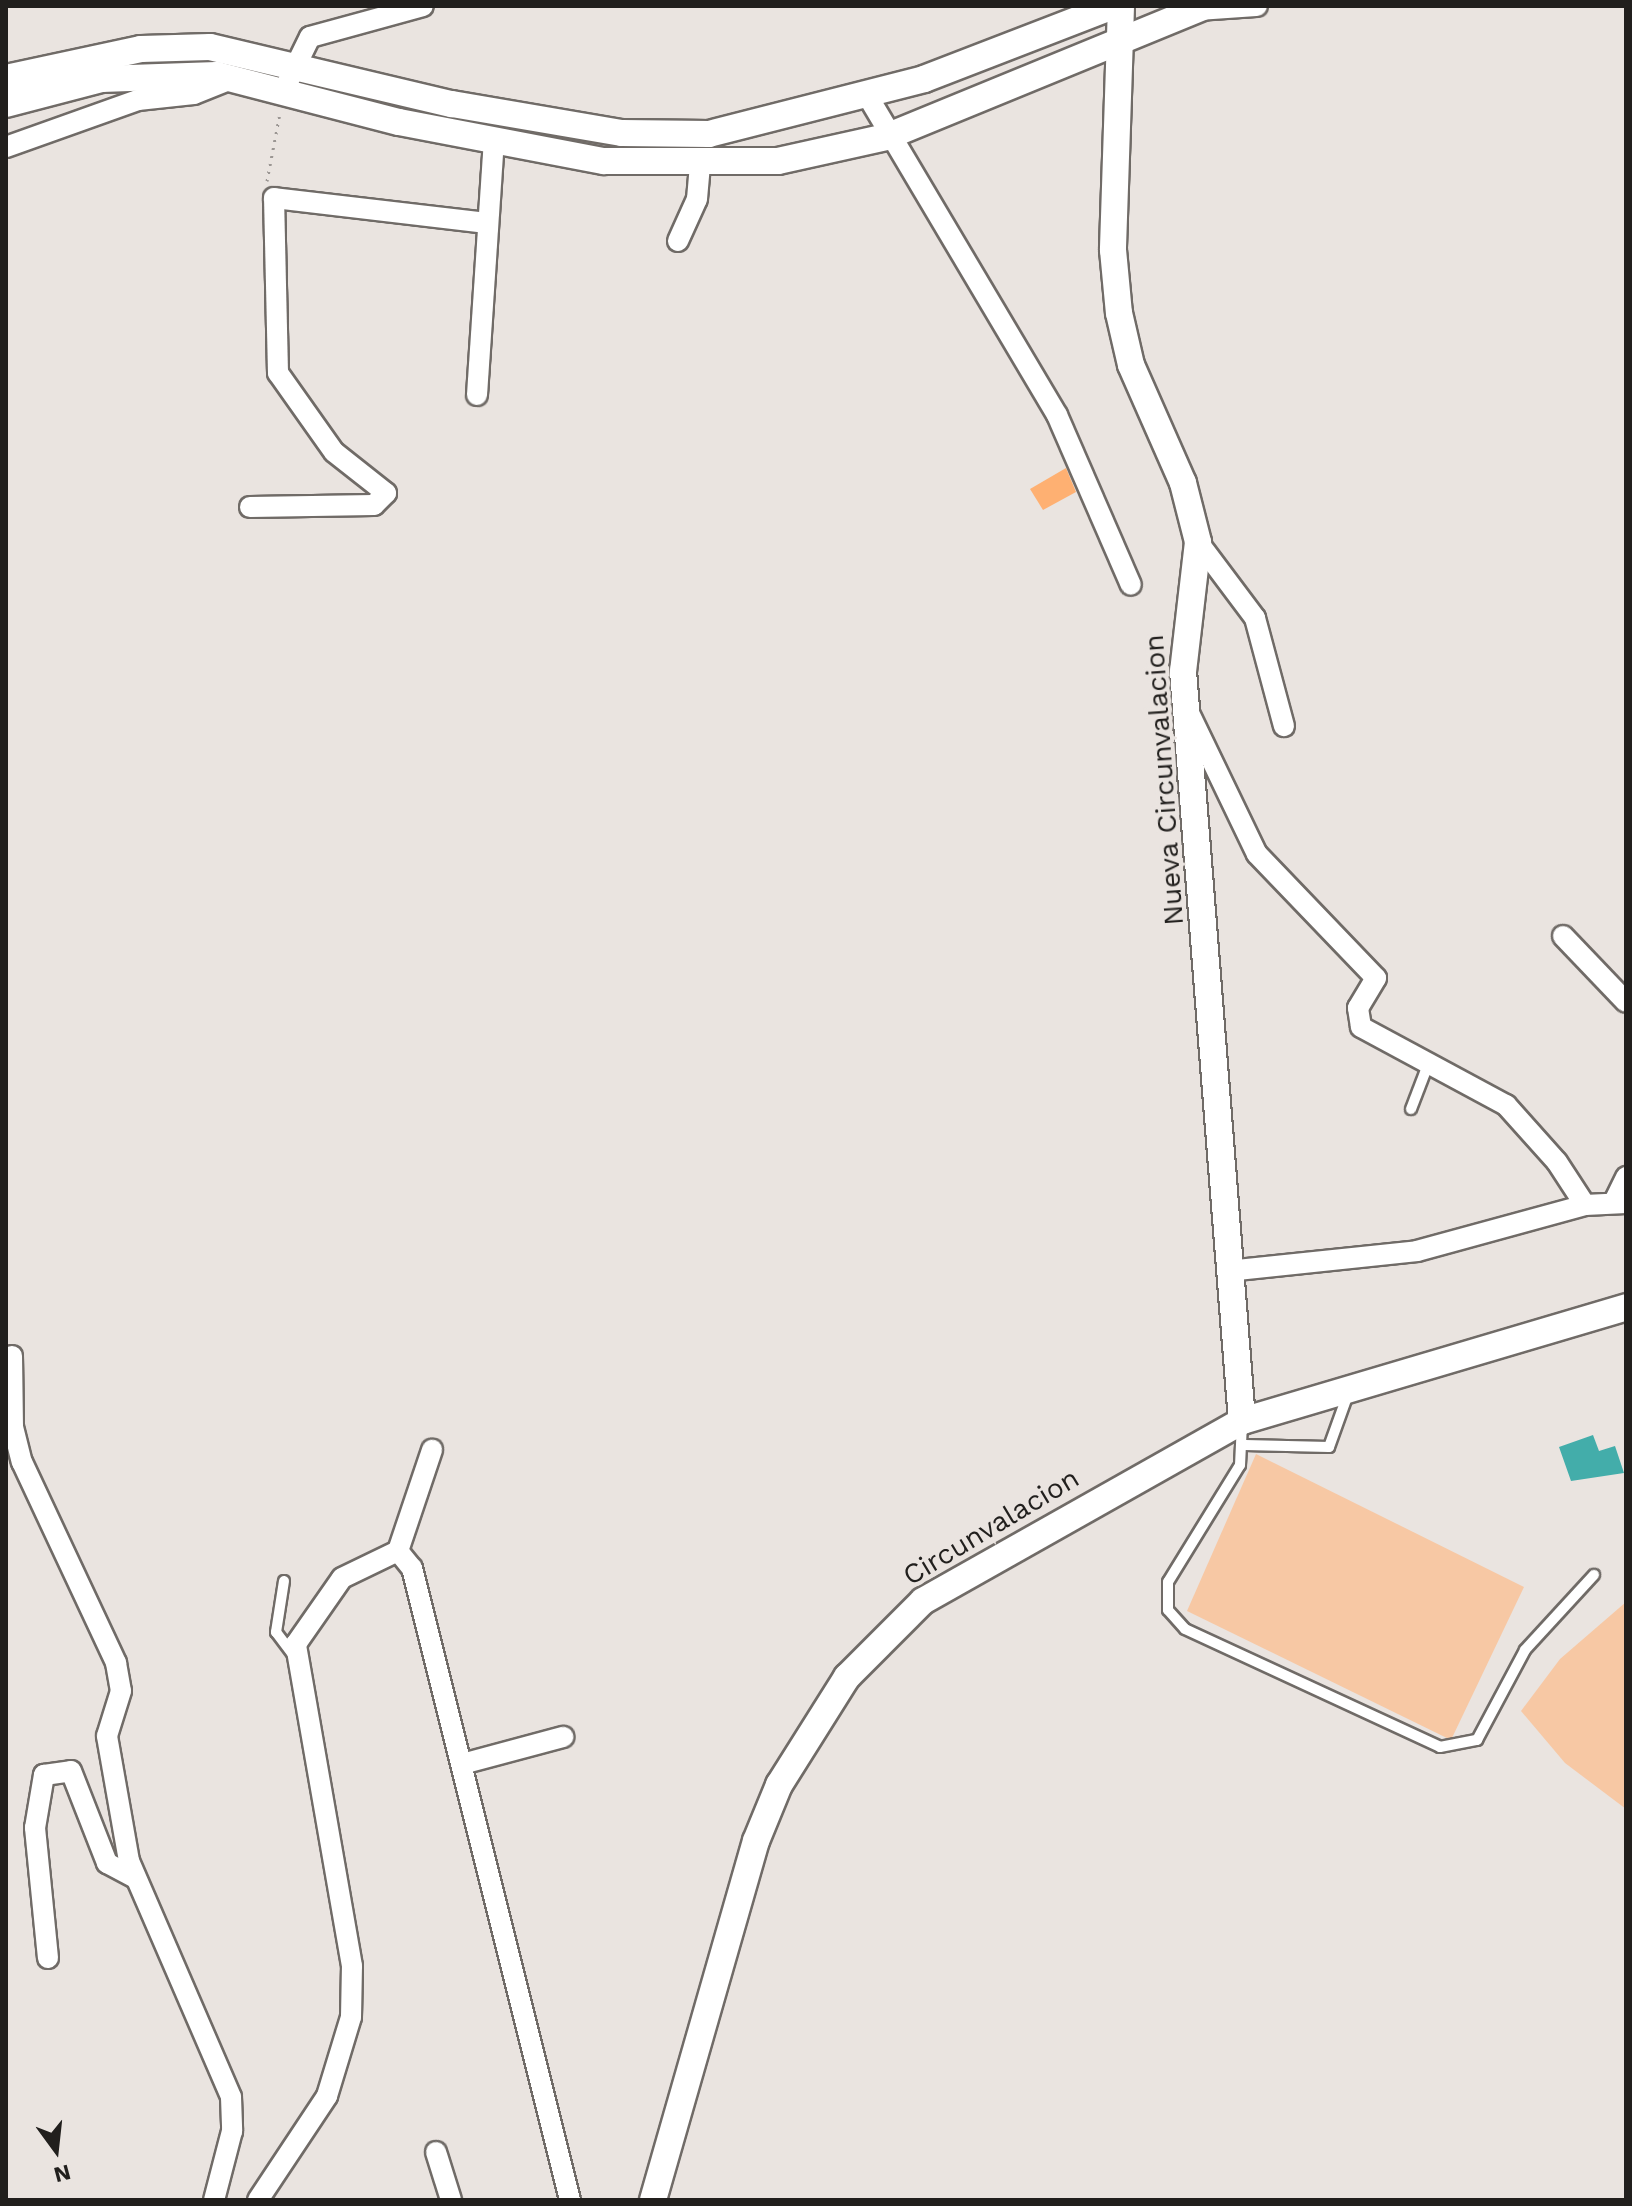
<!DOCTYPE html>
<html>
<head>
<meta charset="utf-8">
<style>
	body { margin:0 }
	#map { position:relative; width:1632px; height:2206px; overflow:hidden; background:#eae4e0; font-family:"Work Sans",sans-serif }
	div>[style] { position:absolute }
	.green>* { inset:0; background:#f7c8a4 }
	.water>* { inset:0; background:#43adaa }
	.building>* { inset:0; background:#feb072 }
	.path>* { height:3px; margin-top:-1.5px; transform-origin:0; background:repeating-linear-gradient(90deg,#9b9693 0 2px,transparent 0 8px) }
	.roads { filter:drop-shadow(2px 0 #706b67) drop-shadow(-2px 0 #706b67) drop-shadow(0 2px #706b67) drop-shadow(0 -2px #706b67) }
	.service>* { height:10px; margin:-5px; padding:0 5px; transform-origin:5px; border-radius:5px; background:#fff }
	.minor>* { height:20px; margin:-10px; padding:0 10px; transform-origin:10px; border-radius:10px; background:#fff }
	.tertiary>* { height:26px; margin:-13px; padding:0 13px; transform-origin:13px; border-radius:13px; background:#fff }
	span { translate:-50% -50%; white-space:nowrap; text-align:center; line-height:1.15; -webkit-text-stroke:8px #eae4e0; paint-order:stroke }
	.street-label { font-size:28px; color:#211f1d }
	.frame { position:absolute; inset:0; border:8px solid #211f1d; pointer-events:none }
	.north { position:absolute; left:16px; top:2110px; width:80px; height:80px; -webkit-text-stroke:6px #eae4e0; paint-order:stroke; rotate:165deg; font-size:22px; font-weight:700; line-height:32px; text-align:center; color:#211f1d }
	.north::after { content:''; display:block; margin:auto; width:28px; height:36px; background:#211f1d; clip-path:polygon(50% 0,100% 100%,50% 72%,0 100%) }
</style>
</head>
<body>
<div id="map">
	<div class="green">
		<i style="clip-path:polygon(1256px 1454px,1524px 1587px,1451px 1740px,1187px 1611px)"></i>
		<i style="clip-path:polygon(1626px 1602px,1626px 1809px,1565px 1763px,1521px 1711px,1560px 1659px)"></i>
	</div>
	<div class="water">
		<i style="clip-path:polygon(1593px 1435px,1599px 1451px,1615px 1446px,1624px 1473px,1571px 1481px,1559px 1447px)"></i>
	</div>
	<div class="building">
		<i style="clip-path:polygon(1066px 468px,1076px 492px,1043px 510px,1030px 489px)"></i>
	</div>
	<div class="path">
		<i style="left:267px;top:181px;width:69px;rotate:-79.2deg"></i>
	</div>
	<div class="roads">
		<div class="service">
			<i style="left:1411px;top:1109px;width:50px;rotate:-69deg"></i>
			<i style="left:1242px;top:1423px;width:42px;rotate:92.7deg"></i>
			<i style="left:1240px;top:1465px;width:137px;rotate:121.6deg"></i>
			<i style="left:1168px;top:1582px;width:28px;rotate:90deg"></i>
			<i style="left:1168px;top:1610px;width:25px;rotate:48deg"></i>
			<i style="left:1185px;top:1629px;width:281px;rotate:24.8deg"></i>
			<i style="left:1440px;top:1747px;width:38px;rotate:-11deg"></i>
			<i style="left:1477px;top:1740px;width:102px;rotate:-61.9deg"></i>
			<i style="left:1525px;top:1650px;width:102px;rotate:-47.4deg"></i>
			<i style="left:1245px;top:1445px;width:84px;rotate:1.4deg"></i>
			<i style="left:1329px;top:1447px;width:59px;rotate:-70.3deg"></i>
			<i style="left:284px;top:1581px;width:52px;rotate:98.9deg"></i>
			<i style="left:276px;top:1632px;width:30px;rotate:53deg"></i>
		</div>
		<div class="minor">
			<i style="left:1197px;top:10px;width:60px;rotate:-3.8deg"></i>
			<i style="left:284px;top:90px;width:59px;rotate:-63.9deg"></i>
			<i style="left:310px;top:37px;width:117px;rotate:-15.3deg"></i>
			<i style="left:867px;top:95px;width:372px;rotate:59.3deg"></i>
			<i style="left:1057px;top:415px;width:185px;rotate:66.5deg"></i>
			<i style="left:6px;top:147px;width:140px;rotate:-19.6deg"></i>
			<i style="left:138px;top:100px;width:56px;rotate:-6.1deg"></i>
			<i style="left:194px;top:94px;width:43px;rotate:-21.8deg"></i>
			<i style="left:678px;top:241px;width:46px;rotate:-65.7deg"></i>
			<i style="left:697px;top:199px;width:32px;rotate:-85deg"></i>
			<i style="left:477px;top:395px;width:254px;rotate:-86.2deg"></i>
			<i style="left:250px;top:507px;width:124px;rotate:-0.9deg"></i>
			<i style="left:374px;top:505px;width:17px;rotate:-45deg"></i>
			<i style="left:386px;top:493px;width:66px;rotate:-141.7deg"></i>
			<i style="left:334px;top:452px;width:97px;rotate:-125.3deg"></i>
			<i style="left:278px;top:373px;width:175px;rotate:-91.3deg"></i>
			<i style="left:274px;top:198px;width:215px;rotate:6.7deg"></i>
			<i style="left:1198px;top:542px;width:95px;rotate:53.1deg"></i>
			<i style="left:1255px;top:618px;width:112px;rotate:75deg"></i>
			<i style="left:1190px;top:715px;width:154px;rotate:64.3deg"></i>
			<i style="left:1257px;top:854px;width:172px;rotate:46.2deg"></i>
			<i style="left:1376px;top:978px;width:35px;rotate:121deg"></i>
			<i style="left:1358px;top:1008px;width:19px;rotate:81deg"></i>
			<i style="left:1361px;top:1027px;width:165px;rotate:28.3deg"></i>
			<i style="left:1506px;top:1105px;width:76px;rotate:48.2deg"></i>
			<i style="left:1557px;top:1162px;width:51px;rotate:56.9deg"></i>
			<i style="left:1563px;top:936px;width:91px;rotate:46.3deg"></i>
			<i style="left:1614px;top:1202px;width:28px;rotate:-64deg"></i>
			<i style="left:1228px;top:1271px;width:190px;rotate:-6deg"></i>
			<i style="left:1417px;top:1251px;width:174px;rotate:-15.3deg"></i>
			<i style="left:1585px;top:1205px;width:41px;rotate:-2.8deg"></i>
			<i style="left:12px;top:1356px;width:71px;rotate:89.2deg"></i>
			<i style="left:13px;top:1427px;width:36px;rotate:76deg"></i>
			<i style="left:22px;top:1462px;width:222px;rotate:64.9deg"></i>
			<i style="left:116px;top:1663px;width:28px;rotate:80deg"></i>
			<i style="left:121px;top:1691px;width:47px;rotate:107.3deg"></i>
			<i style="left:107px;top:1736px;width:127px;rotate:80deg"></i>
			<i style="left:129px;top:1861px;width:257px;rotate:66.6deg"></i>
			<i style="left:231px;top:2097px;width:34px;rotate:88deg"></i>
			<i style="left:232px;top:2131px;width:71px;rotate:104.6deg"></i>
			<i style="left:398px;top:1551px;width:107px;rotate:-71.4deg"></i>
			<i style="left:462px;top:1764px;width:105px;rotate:-15deg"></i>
			<i style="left:48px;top:1958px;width:131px;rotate:-95.7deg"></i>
			<i style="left:35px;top:1828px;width:54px;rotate:-80.4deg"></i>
			<i style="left:44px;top:1775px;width:27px;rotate:-8deg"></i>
			<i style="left:71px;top:1771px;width:99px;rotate:68.6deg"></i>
			<i style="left:107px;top:1863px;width:32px;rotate:28deg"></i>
			<i style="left:436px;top:2152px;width:50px;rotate:72.6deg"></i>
			<i style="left:258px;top:2200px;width:125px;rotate:-56.4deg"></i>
			<i style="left:327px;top:2096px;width:83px;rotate:-73.1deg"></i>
			<i style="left:351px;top:2017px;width:51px;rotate:-88.9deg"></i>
			<i style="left:352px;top:1966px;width:327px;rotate:-99.9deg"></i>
			<i style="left:296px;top:1644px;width:80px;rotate:-55.1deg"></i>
			<i style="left:342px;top:1578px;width:62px;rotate:-25.7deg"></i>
			<i style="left:398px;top:1551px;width:22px;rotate:51deg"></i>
			<i style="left:412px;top:1568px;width:651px;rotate:75.96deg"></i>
		</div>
		<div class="tertiary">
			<i style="left:1121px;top:6px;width:244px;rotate:91.9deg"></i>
			<i style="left:1113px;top:250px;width:63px;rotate:84.6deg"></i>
			<i style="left:1119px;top:313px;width:53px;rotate:77deg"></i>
			<i style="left:1131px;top:365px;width:129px;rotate:66.2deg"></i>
			<i style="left:1183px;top:483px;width:61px;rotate:75.7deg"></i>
			<i style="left:1198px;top:542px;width:130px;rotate:96.6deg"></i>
			<i style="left:1183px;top:671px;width:752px;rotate:85.5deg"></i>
			<i style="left:6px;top:78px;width:138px;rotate:-12.1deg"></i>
			<i style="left:141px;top:49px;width:69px;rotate:-1.7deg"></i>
			<i style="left:210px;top:47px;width:249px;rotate:13.3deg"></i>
			<i style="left:452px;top:104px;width:172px;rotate:9.7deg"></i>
			<i style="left:622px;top:133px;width:87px;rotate:0.7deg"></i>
			<i style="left:709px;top:134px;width:222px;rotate:-14.3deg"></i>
			<i style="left:924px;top:79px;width:203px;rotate:-21.1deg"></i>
			<i style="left:6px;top:104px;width:98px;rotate:-14.7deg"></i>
			<i style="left:101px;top:79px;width:116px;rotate:-2deg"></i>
			<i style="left:217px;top:75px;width:188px;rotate:14.5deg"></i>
			<i style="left:399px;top:122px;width:209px;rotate:10.8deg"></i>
			<i style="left:604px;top:161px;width:174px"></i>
			<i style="left:778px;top:161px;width:111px;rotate:-12.5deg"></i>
			<i style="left:886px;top:137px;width:346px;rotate:-22.3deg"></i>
			<i style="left:653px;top:2200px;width:373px;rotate:-74deg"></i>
			<i style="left:756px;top:1841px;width:61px;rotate:-67.7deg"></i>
			<i style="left:779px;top:1785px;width:128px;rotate:-57.8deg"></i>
			<i style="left:847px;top:1677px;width:107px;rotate:-45deg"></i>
			<i style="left:923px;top:1601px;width:366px;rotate:-29.4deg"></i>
			<i style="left:1242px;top:1421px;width:401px;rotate:-16.5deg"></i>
		</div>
	</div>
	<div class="street-label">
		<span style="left:1164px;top:780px;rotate:-94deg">Nueva Circunvalacion</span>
		<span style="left:991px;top:1527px;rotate:-31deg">Circunvalacion</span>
	</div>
	<div class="frame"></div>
	<div class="north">N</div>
</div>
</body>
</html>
